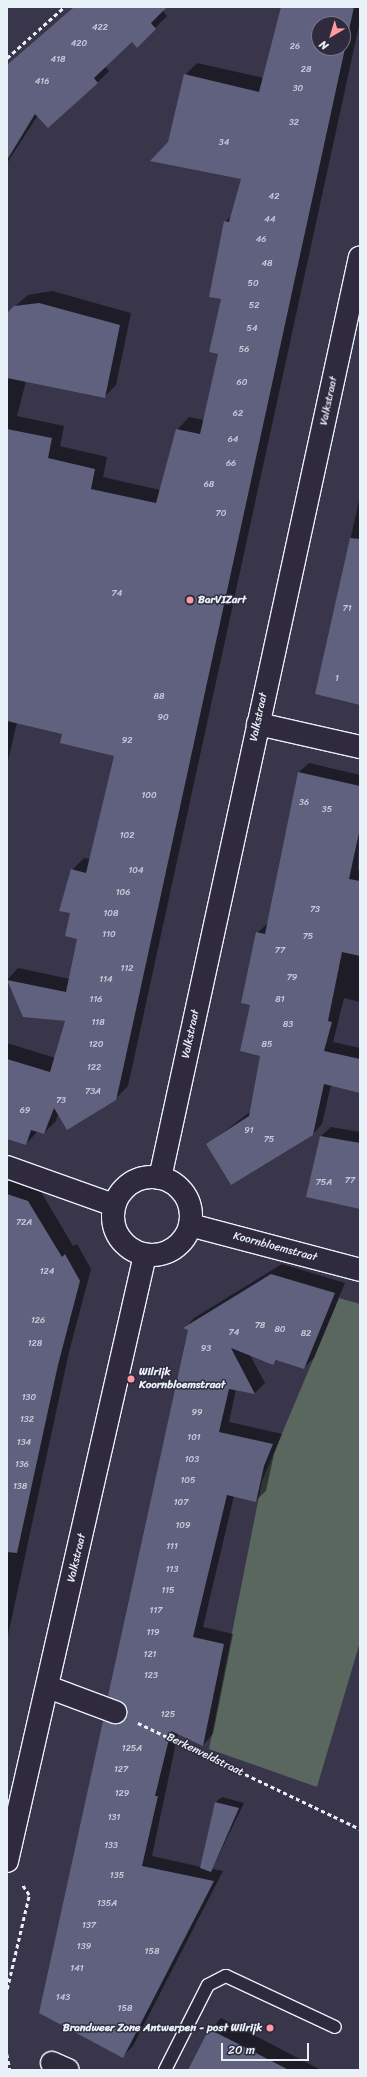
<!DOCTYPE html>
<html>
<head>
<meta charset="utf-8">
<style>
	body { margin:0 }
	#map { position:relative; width:367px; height:2077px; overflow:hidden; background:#39354a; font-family:Sriracha,sans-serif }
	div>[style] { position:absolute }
	.green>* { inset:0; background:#59675e }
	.shadow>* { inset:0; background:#0007 }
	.building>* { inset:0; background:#5f617e }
	.path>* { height:2.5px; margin-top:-1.25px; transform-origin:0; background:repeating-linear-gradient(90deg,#e8f1f8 0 4px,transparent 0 7px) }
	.roads { filter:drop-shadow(1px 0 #e8f1f8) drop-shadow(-1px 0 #e8f1f8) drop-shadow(0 1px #e8f1f8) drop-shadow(0 -1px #e8f1f8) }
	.service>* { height:12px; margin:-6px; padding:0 6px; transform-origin:6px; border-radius:6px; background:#2f2a3d }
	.minor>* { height:22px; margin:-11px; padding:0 11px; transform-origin:11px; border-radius:11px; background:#2f2a3d }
	.minor>.ring { margin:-11px; padding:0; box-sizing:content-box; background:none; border:22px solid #2f2a3d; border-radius:50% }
	.dots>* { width:11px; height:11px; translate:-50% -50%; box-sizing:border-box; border:2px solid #2f2a3d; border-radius:50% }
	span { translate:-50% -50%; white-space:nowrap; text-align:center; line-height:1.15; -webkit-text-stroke:3px #2f2a3d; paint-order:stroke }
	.number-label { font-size:9px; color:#c6cdda }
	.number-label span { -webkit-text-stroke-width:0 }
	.street-label { font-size:11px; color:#e8f1f8 }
	.poi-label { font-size:11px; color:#e8f1f8; font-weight:700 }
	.left { translate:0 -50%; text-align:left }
	.right { translate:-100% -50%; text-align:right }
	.frame { position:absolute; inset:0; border:8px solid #e8f1f8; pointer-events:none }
	.north { position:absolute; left:311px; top:16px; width:40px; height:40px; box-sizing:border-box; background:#2f2a3d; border:1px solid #797a88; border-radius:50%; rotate:218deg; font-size:11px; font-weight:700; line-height:16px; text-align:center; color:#e8f1f8 }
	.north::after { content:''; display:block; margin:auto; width:14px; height:18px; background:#ff9aa2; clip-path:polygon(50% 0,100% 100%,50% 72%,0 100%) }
	.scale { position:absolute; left:221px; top:2043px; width:88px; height:18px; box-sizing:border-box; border:2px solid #e8f1f8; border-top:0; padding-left:5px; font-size:12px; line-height:14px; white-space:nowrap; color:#e8f1f8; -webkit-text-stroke:3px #2f2a3d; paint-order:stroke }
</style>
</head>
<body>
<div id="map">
	<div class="green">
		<i style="clip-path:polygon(339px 1298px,360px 1304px,360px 1642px,317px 1787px,209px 1749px,262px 1481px)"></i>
	</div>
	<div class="shadow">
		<i style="clip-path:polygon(74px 7px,166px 7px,162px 10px,167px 16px,137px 46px,132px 41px,105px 66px,109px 71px,98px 82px,38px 115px,7px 163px,7px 68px)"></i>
		<i style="clip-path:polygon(evenodd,282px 7px,360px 7px,360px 21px,128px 1086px,115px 1099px,58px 1114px,56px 1121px,44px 1133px,38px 1131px,26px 1144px,7px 1138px,7px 1043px,55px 1058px,66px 1021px,24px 1016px,7px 980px,18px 968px,70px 979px,79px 938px,71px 913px,72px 870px,84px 858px,90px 859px,116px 755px,63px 733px,17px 722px,7px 765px,7px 313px,28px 295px,52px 291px,131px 313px,116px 385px,104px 397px,26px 381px,17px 416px,64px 426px,60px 446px,107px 457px,103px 477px,160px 490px,177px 430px,189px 417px,204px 420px,219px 354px,225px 222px,232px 216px,242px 178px,169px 142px,185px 75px,197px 63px,264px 78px,282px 7px,319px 24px,343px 24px,343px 48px,319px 48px,319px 24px)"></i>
		<i style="clip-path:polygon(360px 496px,360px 703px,316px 694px)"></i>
		<i style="clip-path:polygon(309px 763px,360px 775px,358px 870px,360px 870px,360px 1002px,344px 998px,333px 1042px,360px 1048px,360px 1083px,331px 1085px,322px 1124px,313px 1134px,207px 1145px,250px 1112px,261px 1055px,251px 1004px,257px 933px,268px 923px,299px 772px)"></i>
		<i style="clip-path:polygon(331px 1127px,360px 1132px,360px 1208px,321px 1136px)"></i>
		<i style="clip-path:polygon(7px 1180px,40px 1190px,73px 1246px,77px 1244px,91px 1269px,69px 1352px,7px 1640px)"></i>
		<i style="clip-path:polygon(282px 1264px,345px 1283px,314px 1358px,303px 1368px,278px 1359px,273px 1364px,250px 1355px,265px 1383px,255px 1393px,236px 1389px,229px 1422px,282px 1434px,274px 1454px,266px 1491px,255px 1501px,234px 1496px,203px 1627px,233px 1634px,213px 1734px,203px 1745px,178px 1733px,152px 1856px,201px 1867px,216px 1802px,222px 1797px,244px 1803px,212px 1869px,223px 1871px,133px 2046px,123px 2056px,104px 1722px,115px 1711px,127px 1714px,189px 1330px,185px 1328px,194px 1318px)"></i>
		<i style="clip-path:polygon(221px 2018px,321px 2070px,189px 2070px,210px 2030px)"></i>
	</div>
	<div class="building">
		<i style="clip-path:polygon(74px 7px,167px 7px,151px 23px,156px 29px,137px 48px,132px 42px,94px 78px,98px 83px,48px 128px,35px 114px,7px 160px,7px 65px)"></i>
		<i style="clip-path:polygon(evenodd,281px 7px,354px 7px,120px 1083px,116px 1100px,67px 1130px,54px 1108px,44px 1134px,31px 1130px,26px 1145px,7px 1139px,7px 1059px,50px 1072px,65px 1021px,23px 1017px,7px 980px,66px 992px,77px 939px,65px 936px,70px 913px,59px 911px,71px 869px,86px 873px,114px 756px,60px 743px,62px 734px,7px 721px,7px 429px,52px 438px,48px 458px,95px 469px,91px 489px,156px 503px,176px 429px,200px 434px,218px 354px,209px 352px,221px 299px,209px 297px,224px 221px,229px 222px,241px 179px,150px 161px,168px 142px,184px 74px,259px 92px,281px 7px,319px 24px,343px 24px,343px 48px,319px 48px,319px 24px)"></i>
		<i style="clip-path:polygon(39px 303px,120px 325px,105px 398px,7px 378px,7px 313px,14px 306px)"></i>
		<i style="clip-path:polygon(350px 538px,360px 539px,360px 705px,315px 694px)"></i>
		<i style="clip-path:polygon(298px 772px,360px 786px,360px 828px,349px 879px,360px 881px,360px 956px,342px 952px,328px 1021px,332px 1022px,324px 1051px,360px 1059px,360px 1093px,324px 1084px,313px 1135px,231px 1185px,206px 1144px,249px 1116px,260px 1056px,240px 1051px,250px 1005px,241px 1003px,256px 932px,265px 934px)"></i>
		<i style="clip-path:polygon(320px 1136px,360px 1143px,360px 1209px,306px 1197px)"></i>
		<i style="clip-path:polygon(7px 1194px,28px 1201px,62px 1257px,65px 1254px,80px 1281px,58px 1365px,17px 1553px,7px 1552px)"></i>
		<i style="clip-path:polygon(271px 1274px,335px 1293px,304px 1369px,276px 1360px,273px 1365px,231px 1348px,255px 1394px,229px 1389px,219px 1432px,273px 1444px,264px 1466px,256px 1502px,227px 1495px,193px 1637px,224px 1644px,203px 1746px,171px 1731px,155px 1796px,158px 1796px,142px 1866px,214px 1881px,123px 2058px,39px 2013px,103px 1721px,117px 1724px,127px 1716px,124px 1704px,108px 1696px,188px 1330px,183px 1328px)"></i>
		<i style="clip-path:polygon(215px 1802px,239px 1808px,211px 1872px,200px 1868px)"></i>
		<i style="clip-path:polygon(209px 2029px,289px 2070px,188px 2070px)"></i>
	</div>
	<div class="path">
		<i style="left:7px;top:58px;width:76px;rotate:-41.8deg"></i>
		<i style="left:138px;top:1723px;width:246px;rotate:25.5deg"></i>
		<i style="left:7px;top:1989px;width:97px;rotate:-76.8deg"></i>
		<i style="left:29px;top:1895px;width:14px;rotate:-124deg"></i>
		<i style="left:7px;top:2054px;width:16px;rotate:79deg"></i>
	</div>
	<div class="roads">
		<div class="service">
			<i style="left:165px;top:2070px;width:95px;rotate:-63.2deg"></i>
			<i style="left:208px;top:1985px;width:20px;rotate:-27deg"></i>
			<i style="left:226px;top:1976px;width:120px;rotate:25.1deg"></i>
		</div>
		<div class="minor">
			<i style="left:258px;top:724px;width:105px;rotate:12.7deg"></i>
			<i style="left:7px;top:1167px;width:114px;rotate:19.6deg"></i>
			<i class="ring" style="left:113px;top:1177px;width:56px;height:56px"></i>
			<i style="left:160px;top:1178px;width:942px;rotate:-77.75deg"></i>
			<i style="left:190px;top:1225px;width:176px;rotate:14.8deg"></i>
			<i style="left:48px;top:1687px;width:72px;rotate:20.5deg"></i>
			<i style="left:7px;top:1861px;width:622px;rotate:-77.17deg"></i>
			<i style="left:52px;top:2063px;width:17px;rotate:24deg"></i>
		</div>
	</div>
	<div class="dots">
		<i style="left:190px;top:600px;background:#ff9aa2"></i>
		<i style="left:131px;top:1379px;background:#ff9aa2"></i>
		<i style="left:270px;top:2028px;background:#ff9aa2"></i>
	</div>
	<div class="number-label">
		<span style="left:100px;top:27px">422</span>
		<span style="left:79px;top:43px">420</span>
		<span style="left:295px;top:46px">26</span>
		<span style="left:58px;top:59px">418</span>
		<span style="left:306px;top:69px">28</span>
		<span style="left:42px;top:81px">416</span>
		<span style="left:298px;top:88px">30</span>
		<span style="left:294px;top:122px">32</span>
		<span style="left:224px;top:142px">34</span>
		<span style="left:274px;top:196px">42</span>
		<span style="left:270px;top:219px">44</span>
		<span style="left:261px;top:239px">46</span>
		<span style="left:267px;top:263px">48</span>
		<span style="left:253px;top:283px">50</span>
		<span style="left:254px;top:305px">52</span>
		<span style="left:252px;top:328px">54</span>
		<span style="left:244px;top:349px">56</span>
		<span style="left:242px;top:382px">60</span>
		<span style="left:238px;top:413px">62</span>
		<span style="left:233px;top:439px">64</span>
		<span style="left:231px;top:463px">66</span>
		<span style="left:209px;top:484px">68</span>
		<span style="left:221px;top:513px">70</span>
		<span style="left:117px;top:593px">74</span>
		<span style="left:347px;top:608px">71</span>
		<span style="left:337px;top:678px">1</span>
		<span style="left:159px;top:696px">88</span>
		<span style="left:163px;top:717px">90</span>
		<span style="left:127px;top:740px">92</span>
		<span style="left:149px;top:795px">100</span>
		<span style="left:304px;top:802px">36</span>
		<span style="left:327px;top:809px">35</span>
		<span style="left:127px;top:835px">102</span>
		<span style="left:136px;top:870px">104</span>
		<span style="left:123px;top:892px">106</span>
		<span style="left:315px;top:909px">73</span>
		<span style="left:111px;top:913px">108</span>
		<span style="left:109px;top:934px">110</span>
		<span style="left:308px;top:936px">75</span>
		<span style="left:280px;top:950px">77</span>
		<span style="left:127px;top:968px">112</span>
		<span style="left:292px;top:977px">79</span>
		<span style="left:106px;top:979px">114</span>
		<span style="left:96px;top:999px">116</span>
		<span style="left:280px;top:999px">81</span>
		<span style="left:98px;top:1022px">118</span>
		<span style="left:288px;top:1024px">83</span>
		<span style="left:96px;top:1044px">120</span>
		<span style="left:267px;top:1044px">85</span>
		<span style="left:94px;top:1067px">122</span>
		<span style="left:93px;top:1091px">73A</span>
		<span style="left:61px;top:1100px">73</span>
		<span style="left:25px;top:1110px">69</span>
		<span style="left:249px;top:1130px">91</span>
		<span style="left:269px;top:1139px">75</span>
		<span style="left:350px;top:1180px">77</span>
		<span style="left:324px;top:1182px">75A</span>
		<span style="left:24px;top:1222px">72A</span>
		<span style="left:47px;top:1271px">124</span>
		<span style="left:38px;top:1320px">126</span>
		<span style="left:260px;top:1325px">78</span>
		<span style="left:280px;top:1329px">80</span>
		<span style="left:234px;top:1332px">74</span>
		<span style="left:306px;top:1333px">82</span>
		<span style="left:35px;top:1343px">128</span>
		<span style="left:206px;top:1348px">93</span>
		<span style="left:29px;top:1397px">130</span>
		<span style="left:197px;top:1412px">99</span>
		<span style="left:27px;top:1419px">132</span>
		<span style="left:194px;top:1437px">101</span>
		<span style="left:24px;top:1442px">134</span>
		<span style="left:192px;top:1459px">103</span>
		<span style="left:22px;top:1464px">136</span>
		<span style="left:188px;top:1480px">105</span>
		<span style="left:20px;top:1486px">138</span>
		<span style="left:181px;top:1502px">107</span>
		<span style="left:183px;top:1525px">109</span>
		<span style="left:172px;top:1546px">111</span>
		<span style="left:172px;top:1569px">113</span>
		<span style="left:168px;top:1590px">115</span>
		<span style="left:156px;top:1610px">117</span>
		<span style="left:153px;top:1632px">119</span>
		<span style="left:150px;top:1654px">121</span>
		<span style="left:151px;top:1675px">123</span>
		<span style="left:168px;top:1714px">125</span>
		<span style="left:132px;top:1748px">125A</span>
		<span style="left:121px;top:1769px">127</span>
		<span style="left:122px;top:1793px">129</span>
		<span style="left:114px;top:1817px">131</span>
		<span style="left:111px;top:1845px">133</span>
		<span style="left:117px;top:1875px">135</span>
		<span style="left:107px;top:1903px">135A</span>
		<span style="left:89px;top:1925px">137</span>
		<span style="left:84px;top:1946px">139</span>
		<span style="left:152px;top:1951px">158</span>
		<span style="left:77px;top:1968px">141</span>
		<span style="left:63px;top:1997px">143</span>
		<span style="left:125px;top:2008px">158</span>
	</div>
	<div class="street-label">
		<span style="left:329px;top:401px;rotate:-78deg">Valkstraat</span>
		<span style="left:259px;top:717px;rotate:-78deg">Valkstraat</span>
		<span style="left:191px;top:1034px;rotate:-78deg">Valkstraat</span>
		<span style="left:275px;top:1247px;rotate:15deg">Koornbloemstraat</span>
		<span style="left:77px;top:1558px;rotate:-77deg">Valkstraat</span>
		<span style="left:205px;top:1755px;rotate:26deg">Berkenveldstraat</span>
	</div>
	<div class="poi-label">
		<span class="left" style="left:198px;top:600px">BarVIZart</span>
		<span class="left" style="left:139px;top:1379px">Wilrijk<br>Koornbloemstraat</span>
		<span class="right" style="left:262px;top:2028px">Brandweer Zone Antwerpen - post Wilrijk</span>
	</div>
	<div class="frame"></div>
	<div class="north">N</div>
	<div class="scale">20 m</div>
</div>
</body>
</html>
